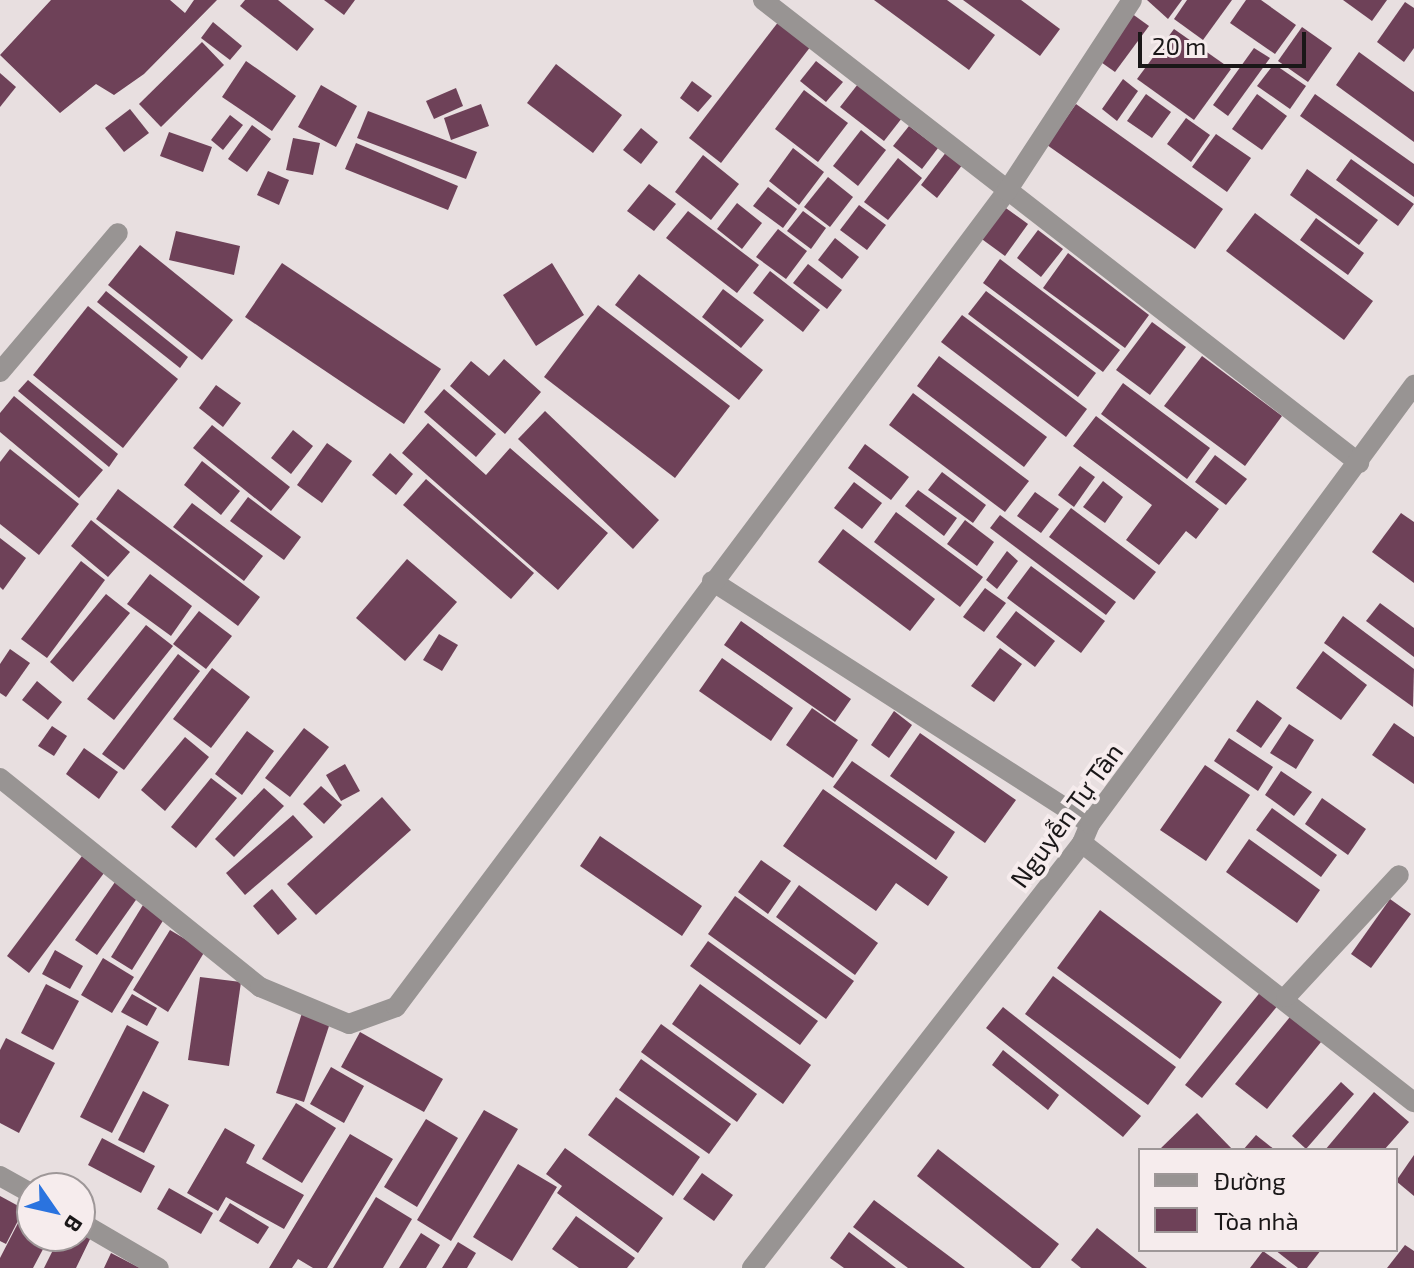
<!DOCTYPE html>
<html>
<head>
<meta charset="utf-8">
<style>
	body { margin:0 }
	#map { position:relative; width:1414px; height:1268px; overflow:hidden; background:#e8dfe0; font-family:"Exo 2",sans-serif }
	div>[style] { position:absolute }
	.building>* { inset:0; background:#6e4158 }
	.minor>* { height:20px; margin:-10px; padding:0 10px; transform-origin:10px; border-radius:10px; background:#989493 }
	.tertiary>* { height:20px; margin:-10px; padding:0 10px; transform-origin:10px; border-radius:10px; background:#989493 }
	span { translate:-50% -50%; white-space:nowrap; text-align:center; line-height:1.15; -webkit-text-stroke:8px #f6eced; paint-order:stroke }
	.street-label { font-size:26px; color:#1a1718 }
	.legend { position:absolute; left:1138px; top:1148px; width:260px; height:104px; box-sizing:border-box; background:#f6eced; border:2px solid #9e9798; margin:0; padding:10px 14px; list-style:none; font-size:24px; color:#1a1718 }
	.legend li { display:flex; align-items:center; gap:16px; height:40px }
	.legend b { width:40px; border:2px solid #9e9798 }
	.north { position:absolute; left:16px; top:1172px; width:80px; height:80px; box-sizing:border-box; background:#f6eced; border:2px solid #9e9798; border-radius:50%; rotate:124deg; font-size:22px; font-weight:700; line-height:32px; text-align:center; color:#1a1718 }
	.north::after { content:''; display:block; margin:auto; width:28px; height:36px; background:#2a73df; clip-path:polygon(50% 0,100% 100%,50% 72%,0 100%) }
	.scale { position:absolute; left:1138px; top:32px; width:168px; height:36px; box-sizing:border-box; border:4px solid #1a1718; border-top:0; padding-left:10px; font-size:24px; line-height:28px; white-space:nowrap; color:#1a1718; -webkit-text-stroke:6px #f6eced; paint-order:stroke }
</style>
</head>
<body>
<div id="map">
	<div class="building">
		<i style="clip-path:polygon(51px 0,170px 0,185px 13px,194px 0,217px 0,144px 74px,114px 95px,96px 84px,60px 113px,0 55px)"></i>
		<i style="clip-path:polygon(245px 0,278px 0,314px 29px,297px 51px,240px 6px)"></i>
		<i style="clip-path:polygon(324px 0,355px 0,344px 15px)"></i>
		<i style="clip-path:polygon(874px 0,947px 0,995px 35px,969px 70px)"></i>
		<i style="clip-path:polygon(963px 0,1021px 0,1060px 29px,1040px 56px)"></i>
		<i style="clip-path:polygon(1147px 0,1182px 0,1168px 19px)"></i>
		<i style="clip-path:polygon(1187px 0,1232px 0,1203px 40px,1174px 19px)"></i>
		<i style="clip-path:polygon(1246px 0,1261px 0,1296px 25px,1275px 54px,1230px 23px)"></i>
		<i style="clip-path:polygon(1343px 0,1387px 0,1372px 21px)"></i>
		<i style="clip-path:polygon(1405px 2px,1414px 8px,1414px 48px,1404px 62px,1377px 42px)"></i>
		<i style="clip-path:polygon(1131px 13px,1149px 26px,1115px 72px,1098px 60px)"></i>
		<i style="clip-path:polygon(779px 21px,811px 46px,721px 163px,689px 138px)"></i>
		<i style="clip-path:polygon(213px 22px,242px 46px,230px 60px,201px 38px)"></i>
		<i style="clip-path:polygon(1302px 27px,1332px 48px,1308px 82px,1278px 61px)"></i>
		<i style="clip-path:polygon(1174px 29px,1231px 69px,1194px 120px,1137px 79px)"></i>
		<i style="clip-path:polygon(202px 42px,224px 65px,161px 127px,139px 104px)"></i>
		<i style="clip-path:polygon(1254px 48px,1270px 58px,1228px 116px,1213px 105px)"></i>
		<i style="clip-path:polygon(1359px 52px,1414px 92px,1414px 142px,1336px 85px)"></i>
		<i style="clip-path:polygon(246px 61px,296px 96px,272px 131px,222px 97px)"></i>
		<i style="clip-path:polygon(816px 61px,843px 82px,826px 102px,800px 81px)"></i>
		<i style="clip-path:polygon(556px 64px,622px 115px,593px 153px,527px 103px)"></i>
		<i style="clip-path:polygon(1274px 64px,1306px 86px,1290px 109px,1257px 86px)"></i>
		<i style="clip-path:polygon(0 73px,16px 87px,0 107px)"></i>
		<i style="clip-path:polygon(1123px 79px,1138px 91px,1117px 121px,1102px 109px)"></i>
		<i style="clip-path:polygon(692px 81px,712px 96px,698px 112px,680px 98px)"></i>
		<i style="clip-path:polygon(858px 84px,902px 118px,884px 141px,840px 107px)"></i>
		<i style="clip-path:polygon(321px 85px,357px 106px,336px 147px,298px 127px)"></i>
		<i style="clip-path:polygon(456px 88px,463px 106px,434px 119px,426px 101px)"></i>
		<i style="clip-path:polygon(804px 90px,848px 123px,818px 162px,775px 129px)"></i>
		<i style="clip-path:polygon(1146px 94px,1171px 112px,1152px 138px,1127px 121px)"></i>
		<i style="clip-path:polygon(1257px 94px,1287px 116px,1262px 150px,1232px 129px)"></i>
		<i style="clip-path:polygon(1315px 94px,1414px 164px,1414px 197px,1300px 116px)"></i>
		<i style="clip-path:polygon(481px 104px,489px 126px,451px 140px,444px 118px)"></i>
		<i style="clip-path:polygon(1076px 104px,1223px 209px,1195px 249px,1047px 145px)"></i>
		<i style="clip-path:polygon(130px 109px,149px 133px,124px 152px,105px 128px)"></i>
		<i style="clip-path:polygon(368px 111px,477px 152px,466px 179px,357px 138px)"></i>
		<i style="clip-path:polygon(230px 115px,243px 125px,223px 150px,211px 140px)"></i>
		<i style="clip-path:polygon(1186px 118px,1210px 135px,1191px 162px,1167px 144px)"></i>
		<i style="clip-path:polygon(252px 125px,271px 139px,247px 172px,228px 159px)"></i>
		<i style="clip-path:polygon(909px 126px,938px 148px,922px 169px,893px 146px)"></i>
		<i style="clip-path:polygon(641px 128px,658px 142px,641px 164px,623px 150px)"></i>
		<i style="clip-path:polygon(861px 130px,886px 150px,858px 186px,833px 166px)"></i>
		<i style="clip-path:polygon(169px 132px,212px 147px,203px 172px,160px 156px)"></i>
		<i style="clip-path:polygon(1216px 134px,1251px 158px,1227px 192px,1192px 167px)"></i>
		<i style="clip-path:polygon(293px 138px,320px 143px,313px 175px,286px 170px)"></i>
		<i style="clip-path:polygon(356px 143px,458px 186px,448px 210px,345px 169px)"></i>
		<i style="clip-path:polygon(793px 148px,824px 172px,799px 205px,769px 181px)"></i>
		<i style="clip-path:polygon(947px 151px,963px 164px,937px 198px,921px 185px)"></i>
		<i style="clip-path:polygon(703px 155px,739px 184px,711px 220px,675px 192px)"></i>
		<i style="clip-path:polygon(898px 158px,922px 178px,888px 220px,864px 202px)"></i>
		<i style="clip-path:polygon(1351px 159px,1414px 204px,1398px 226px,1336px 180px)"></i>
		<i style="clip-path:polygon(1307px 169px,1378px 220px,1359px 245px,1290px 195px)"></i>
		<i style="clip-path:polygon(268px 171px,289px 180px,279px 205px,257px 195px)"></i>
		<i style="clip-path:polygon(828px 177px,853px 197px,830px 227px,804px 207px)"></i>
		<i style="clip-path:polygon(649px 184px,676px 204px,654px 231px,627px 211px)"></i>
		<i style="clip-path:polygon(768px 187px,797px 209px,783px 228px,753px 206px)"></i>
		<i style="clip-path:polygon(737px 203px,762px 223px,742px 249px,717px 229px)"></i>
		<i style="clip-path:polygon(859px 205px,886px 225px,867px 250px,840px 230px)"></i>
		<i style="clip-path:polygon(1003px 206px,1028px 224px,1005px 256px,979px 237px)"></i>
		<i style="clip-path:polygon(688px 211px,759px 265px,737px 293px,666px 238px)"></i>
		<i style="clip-path:polygon(803px 211px,826px 228px,811px 249px,787px 231px)"></i>
		<i style="clip-path:polygon(1255px 213px,1373px 301px,1344px 340px,1226px 251px)"></i>
		<i style="clip-path:polygon(1316px 218px,1364px 253px,1348px 275px,1300px 240px)"></i>
		<i style="clip-path:polygon(778px 229px,807px 251px,786px 279px,756px 257px)"></i>
		<i style="clip-path:polygon(1038px 230px,1063px 249px,1041px 277px,1017px 258px)"></i>
		<i style="clip-path:polygon(176px 231px,240px 246px,234px 275px,169px 260px)"></i>
		<i style="clip-path:polygon(835px 238px,859px 257px,842px 279px,818px 260px)"></i>
		<i style="clip-path:polygon(140px 245px,233px 320px,202px 360px,108px 285px)"></i>
		<i style="clip-path:polygon(1068px 253px,1149px 315px,1125px 348px,1043px 288px)"></i>
		<i style="clip-path:polygon(1000px 259px,1120px 350px,1103px 372px,983px 283px)"></i>
		<i style="clip-path:polygon(282px 263px,441px 369px,404px 424px,245px 317px)"></i>
		<i style="clip-path:polygon(552px 263px,584px 315px,536px 346px,503px 295px)"></i>
		<i style="clip-path:polygon(808px 264px,842px 290px,827px 309px,793px 283px)"></i>
		<i style="clip-path:polygon(770px 271px,820px 310px,803px 332px,753px 293px)"></i>
		<i style="clip-path:polygon(639px 274px,763px 370px,739px 400px,615px 305px)"></i>
		<i style="clip-path:polygon(723px 289px,764px 320px,741px 348px,702px 317px)"></i>
		<i style="clip-path:polygon(106px 291px,188px 357px,180px 368px,97px 302px)"></i>
		<i style="clip-path:polygon(986px 291px,1096px 373px,1078px 397px,968px 314px)"></i>
		<i style="clip-path:polygon(598px 305px,730px 406px,675px 478px,544px 377px)"></i>
		<i style="clip-path:polygon(88px 306px,178px 379px,123px 448px,33px 375px)"></i>
		<i style="clip-path:polygon(962px 315px,1087px 409px,1066px 437px,941px 342px)"></i>
		<i style="clip-path:polygon(1152px 322px,1186px 347px,1150px 395px,1116px 370px)"></i>
		<i style="clip-path:polygon(939px 356px,1047px 437px,1024px 467px,917px 386px)"></i>
		<i style="clip-path:polygon(1202px 356px,1282px 416px,1245px 466px,1164px 406px)"></i>
		<i style="clip-path:polygon(504px 359px,541px 392px,505px 434px,450px 386px,471px 361px,489px 376px)"></i>
		<i style="clip-path:polygon(28px 380px,118px 454px,109px 467px,18px 391px)"></i>
		<i style="clip-path:polygon(1123px 383px,1210px 448px,1187px 479px,1101px 414px)"></i>
		<i style="clip-path:polygon(216px 385px,241px 403px,223px 427px,199px 408px)"></i>
		<i style="clip-path:polygon(444px 389px,496px 434px,476px 457px,424px 412px)"></i>
		<i style="clip-path:polygon(913px 393px,1029px 481px,1005px 512px,889px 425px)"></i>
		<i style="clip-path:polygon(14px 396px,103px 470px,79px 498px,0 432px,0 413px)"></i>
		<i style="clip-path:polygon(545px 411px,659px 520px,633px 549px,518px 439px)"></i>
		<i style="clip-path:polygon(1096px 416px,1219px 509px,1196px 539px,1186px 531px,1159px 565px,1126px 540px,1152px 505px,1073px 446px)"></i>
		<i style="clip-path:polygon(428px 423px,486px 475px,510px 448px,608px 533px,558px 590px,402px 453px)"></i>
		<i style="clip-path:polygon(212px 425px,290px 487px,271px 511px,193px 448px)"></i>
		<i style="clip-path:polygon(293px 430px,313px 446px,291px 474px,271px 458px)"></i>
		<i style="clip-path:polygon(327px 443px,352px 461px,322px 503px,297px 485px)"></i>
		<i style="clip-path:polygon(865px 444px,909px 477px,891px 500px,848px 468px)"></i>
		<i style="clip-path:polygon(10px 449px,79px 504px,39px 555px,0 524px,0 462px)"></i>
		<i style="clip-path:polygon(390px 453px,413px 474px,396px 495px,372px 475px)"></i>
		<i style="clip-path:polygon(1215px 455px,1247px 479px,1226px 505px,1195px 482px)"></i>
		<i style="clip-path:polygon(202px 461px,240px 491px,221px 515px,184px 485px)"></i>
		<i style="clip-path:polygon(1080px 466px,1095px 477px,1074px 507px,1058px 495px)"></i>
		<i style="clip-path:polygon(942px 472px,986px 505px,973px 523px,928px 490px)"></i>
		<i style="clip-path:polygon(426px 479px,534px 573px,511px 599px,403px 505px)"></i>
		<i style="clip-path:polygon(1103px 481px,1123px 497px,1105px 523px,1083px 507px)"></i>
		<i style="clip-path:polygon(854px 482px,882px 503px,862px 529px,834px 508px)"></i>
		<i style="clip-path:polygon(118px 489px,260px 597px,238px 626px,96px 519px)"></i>
		<i style="clip-path:polygon(918px 490px,957px 518px,944px 536px,905px 506px)"></i>
		<i style="clip-path:polygon(1035px 492px,1059px 509px,1041px 533px,1017px 516px)"></i>
		<i style="clip-path:polygon(248px 497px,301px 537px,284px 560px,230px 521px)"></i>
		<i style="clip-path:polygon(192px 503px,263px 556px,244px 581px,173px 527px)"></i>
		<i style="clip-path:polygon(1071px 508px,1156px 572px,1134px 600px,1049px 537px)"></i>
		<i style="clip-path:polygon(896px 512px,983px 577px,960px 607px,874px 542px)"></i>
		<i style="clip-path:polygon(1401px 513px,1414px 522px,1414px 583px,1372px 552px)"></i>
		<i style="clip-path:polygon(1000px 515px,1116px 602px,1106px 615px,990px 528px)"></i>
		<i style="clip-path:polygon(91px 520px,130px 552px,108px 577px,71px 546px)"></i>
		<i style="clip-path:polygon(965px 520px,994px 542px,977px 566px,947px 544px)"></i>
		<i style="clip-path:polygon(843px 529px,935px 599px,910px 631px,818px 562px)"></i>
		<i style="clip-path:polygon(0 538px,26px 558px,3px 590px,0 587px)"></i>
		<i style="clip-path:polygon(1007px 551px,1018px 561px,997px 589px,986px 580px)"></i>
		<i style="clip-path:polygon(407px 559px,457px 602px,405px 661px,356px 618px)"></i>
		<i style="clip-path:polygon(81px 561px,105px 580px,47px 658px,21px 639px)"></i>
		<i style="clip-path:polygon(1031px 566px,1105px 621px,1081px 653px,1007px 598px)"></i>
		<i style="clip-path:polygon(150px 574px,192px 606px,171px 636px,127px 604px)"></i>
		<i style="clip-path:polygon(985px 588px,1006px 603px,984px 632px,963px 617px)"></i>
		<i style="clip-path:polygon(106px 594px,130px 613px,73px 682px,50px 662px)"></i>
		<i style="clip-path:polygon(1380px 603px,1414px 628px,1414px 657px,1366px 621px)"></i>
		<i style="clip-path:polygon(199px 611px,232px 636px,206px 669px,173px 644px)"></i>
		<i style="clip-path:polygon(1016px 611px,1055px 641px,1035px 667px,996px 637px)"></i>
		<i style="clip-path:polygon(1343px 616px,1414px 669px,1413px 707px,1324px 643px)"></i>
		<i style="clip-path:polygon(741px 621px,851px 699px,835px 722px,724px 645px)"></i>
		<i style="clip-path:polygon(146px 625px,173px 646px,114px 720px,87px 699px)"></i>
		<i style="clip-path:polygon(439px 634px,458px 645px,442px 671px,423px 660px)"></i>
		<i style="clip-path:polygon(1000px 648px,1022px 664px,994px 702px,971px 686px)"></i>
		<i style="clip-path:polygon(10px 649px,30px 663px,6px 697px,0 693px,0 664px)"></i>
		<i style="clip-path:polygon(1323px 651px,1367px 685px,1341px 720px,1296px 688px)"></i>
		<i style="clip-path:polygon(178px 654px,200px 671px,124px 770px,102px 754px)"></i>
		<i style="clip-path:polygon(722px 658px,793px 708px,771px 741px,699px 691px)"></i>
		<i style="clip-path:polygon(212px 668px,250px 697px,211px 748px,173px 719px)"></i>
		<i style="clip-path:polygon(37px 681px,62px 702px,48px 720px,22px 700px)"></i>
		<i style="clip-path:polygon(1257px 700px,1282px 718px,1261px 748px,1236px 731px)"></i>
		<i style="clip-path:polygon(812px 708px,858px 740px,833px 778px,786px 745px)"></i>
		<i style="clip-path:polygon(894px 711px,912px 725px,889px 758px,871px 745px)"></i>
		<i style="clip-path:polygon(1394px 723px,1414px 737px,1414px 784px,1372px 755px)"></i>
		<i style="clip-path:polygon(1289px 724px,1314px 740px,1296px 769px,1270px 753px)"></i>
		<i style="clip-path:polygon(52px 726px,67px 736px,54px 756px,38px 746px)"></i>
		<i style="clip-path:polygon(304px 728px,329px 747px,290px 797px,265px 778px)"></i>
		<i style="clip-path:polygon(247px 731px,274px 751px,242px 795px,215px 774px)"></i>
		<i style="clip-path:polygon(920px 733px,1016px 800px,985px 843px,890px 776px)"></i>
		<i style="clip-path:polygon(185px 737px,209px 757px,165px 811px,141px 790px)"></i>
		<i style="clip-path:polygon(1229px 738px,1273px 767px,1258px 791px,1214px 761px)"></i>
		<i style="clip-path:polygon(84px 748px,118px 772px,99px 799px,66px 774px)"></i>
		<i style="clip-path:polygon(852px 761px,955px 832px,936px 860px,833px 787px)"></i>
		<i style="clip-path:polygon(345px 764px,360px 791px,341px 801px,326px 775px)"></i>
		<i style="clip-path:polygon(1205px 765px,1250px 795px,1206px 861px,1160px 830px)"></i>
		<i style="clip-path:polygon(1281px 771px,1312px 792px,1294px 816px,1265px 795px)"></i>
		<i style="clip-path:polygon(211px 778px,237px 798px,196px 848px,171px 827px)"></i>
		<i style="clip-path:polygon(321px 786px,342px 805px,324px 824px,303px 804px)"></i>
		<i style="clip-path:polygon(264px 788px,284px 806px,234px 857px,215px 839px)"></i>
		<i style="clip-path:polygon(823px 789px,948px 877px,928px 906px,896px 883px,876px 911px,783px 846px)"></i>
		<i style="clip-path:polygon(382px 797px,411px 830px,316px 915px,287px 884px)"></i>
		<i style="clip-path:polygon(1322px 798px,1366px 829px,1348px 855px,1305px 824px)"></i>
		<i style="clip-path:polygon(1272px 808px,1337px 855px,1321px 877px,1256px 830px)"></i>
		<i style="clip-path:polygon(293px 815px,313px 837px,245px 895px,226px 873px)"></i>
		<i style="clip-path:polygon(600px 836px,702px 906px,682px 936px,580px 866px)"></i>
		<i style="clip-path:polygon(1249px 839px,1320px 890px,1297px 923px,1226px 872px)"></i>
		<i style="clip-path:polygon(82px 856px,104px 873px,29px 973px,7px 956px)"></i>
		<i style="clip-path:polygon(761px 860px,791px 881px,768px 914px,738px 892px)"></i>
		<i style="clip-path:polygon(115px 882px,138px 897px,97px 955px,75px 940px)"></i>
		<i style="clip-path:polygon(799px 885px,878px 943px,855px 975px,776px 917px)"></i>
		<i style="clip-path:polygon(272px 889px,297px 919px,278px 935px,253px 906px)"></i>
		<i style="clip-path:polygon(735px 896px,854px 981px,826px 1019px,708px 934px)"></i>
		<i style="clip-path:polygon(1390px 899px,1411px 914px,1371px 968px,1351px 954px)"></i>
		<i style="clip-path:polygon(143px 905px,164px 919px,132px 970px,111px 957px)"></i>
		<i style="clip-path:polygon(1100px 910px,1222px 1002px,1180px 1059px,1057px 968px)"></i>
		<i style="clip-path:polygon(170px 930px,205px 951px,168px 1012px,133px 990px)"></i>
		<i style="clip-path:polygon(708px 941px,818px 1021px,800px 1045px,690px 966px)"></i>
		<i style="clip-path:polygon(55px 950px,83px 966px,70px 989px,42px 974px)"></i>
		<i style="clip-path:polygon(103px 958px,134px 977px,112px 1013px,81px 995px)"></i>
		<i style="clip-path:polygon(1053px 976px,1176px 1067px,1148px 1105px,1025px 1014px)"></i>
		<i style="clip-path:polygon(200px 977px,241px 982px,229px 1066px,188px 1060px)"></i>
		<i style="clip-path:polygon(46px 984px,79px 1001px,53px 1050px,21px 1033px)"></i>
		<i style="clip-path:polygon(700px 984px,811px 1065px,783px 1104px,672px 1024px)"></i>
		<i style="clip-path:polygon(1262px 990px,1279px 1004px,1202px 1098px,1185px 1085px)"></i>
		<i style="clip-path:polygon(132px 994px,157px 1008px,147px 1026px,121px 1012px)"></i>
		<i style="clip-path:polygon(1003px 1007px,1141px 1116px,1123px 1137px,986px 1028px)"></i>
		<i style="clip-path:polygon(303px 1010px,331px 1020px,304px 1102px,276px 1093px)"></i>
		<i style="clip-path:polygon(1294px 1012px,1325px 1037px,1267px 1109px,1235px 1084px)"></i>
		<i style="clip-path:polygon(661px 1024px,757px 1094px,737px 1122px,641px 1052px)"></i>
		<i style="clip-path:polygon(127px 1025px,159px 1042px,112px 1133px,80px 1117px)"></i>
		<i style="clip-path:polygon(360px 1032px,443px 1079px,424px 1112px,341px 1067px)"></i>
		<i style="clip-path:polygon(6px 1038px,55px 1063px,19px 1133px,0 1123px,0 1050px)"></i>
		<i style="clip-path:polygon(1003px 1050px,1059px 1095px,1048px 1110px,992px 1065px)"></i>
		<i style="clip-path:polygon(641px 1059px,731px 1124px,709px 1154px,619px 1090px)"></i>
		<i style="clip-path:polygon(331px 1067px,364px 1086px,344px 1123px,310px 1104px)"></i>
		<i style="clip-path:polygon(1341px 1082px,1354px 1094px,1306px 1149px,1292px 1136px)"></i>
		<i style="clip-path:polygon(143px 1091px,169px 1105px,144px 1153px,118px 1140px)"></i>
		<i style="clip-path:polygon(1374px 1092px,1409px 1122px,1384px 1150px,1325px 1150px)"></i>
		<i style="clip-path:polygon(616px 1097px,700px 1157px,673px 1196px,588px 1135px)"></i>
		<i style="clip-path:polygon(296px 1103px,336px 1128px,302px 1183px,262px 1159px)"></i>
		<i style="clip-path:polygon(484px 1110px,518px 1129px,451px 1241px,417px 1220px)"></i>
		<i style="clip-path:polygon(1197px 1113px,1233px 1150px,1159px 1150px)"></i>
		<i style="clip-path:polygon(426px 1119px,458px 1138px,417px 1207px,384px 1187px)"></i>
		<i style="clip-path:polygon(225px 1128px,255px 1145px,246px 1163px,304px 1195px,284px 1229px,226px 1197px,218px 1211px,187px 1193px)"></i>
		<i style="clip-path:polygon(350px 1134px,393px 1159px,327px 1268px,313px 1268px,298px 1259px,292px 1268px,269px 1268px)"></i>
		<i style="clip-path:polygon(1256px 1135px,1275px 1150px,1243px 1150px)"></i>
		<i style="clip-path:polygon(102px 1138px,155px 1166px,141px 1193px,88px 1165px)"></i>
		<i style="clip-path:polygon(565px 1148px,663px 1218px,638px 1253px,557px 1193px,562px 1186px,546px 1174px)"></i>
		<i style="clip-path:polygon(938px 1149px,1059px 1244px,1040px 1268px,1032px 1268px,917px 1176px)"></i>
		<i style="clip-path:polygon(1414px 1155px,1414px 1196px,1396px 1181px)"></i>
		<i style="clip-path:polygon(518px 1164px,557px 1187px,512px 1261px,473px 1237px)"></i>
		<i style="clip-path:polygon(702px 1173px,733px 1195px,714px 1221px,683px 1199px)"></i>
		<i style="clip-path:polygon(169px 1188px,213px 1213px,201px 1234px,157px 1209px)"></i>
		<i style="clip-path:polygon(0 1196px,24px 1209px,6px 1244px,0 1241px)"></i>
		<i style="clip-path:polygon(32px 1196px,32px 1236px,50px 1236px,33px 1268px,0 1268px,0 1258px)"></i>
		<i style="clip-path:polygon(376px 1197px,412px 1219px,383px 1268px,333px 1268px)"></i>
		<i style="clip-path:polygon(874px 1200px,965px 1268px,908px 1268px,853px 1227px)"></i>
		<i style="clip-path:polygon(230px 1203px,269px 1227px,258px 1244px,219px 1221px)"></i>
		<i style="clip-path:polygon(576px 1216px,635px 1258px,627px 1268px,579px 1268px,552px 1249px)"></i>
		<i style="clip-path:polygon(1097px 1228px,1147px 1268px,1081px 1268px,1071px 1260px)"></i>
		<i style="clip-path:polygon(80px 1229px,92px 1235px,76px 1268px,44px 1268px,60px 1236px,80px 1236px)"></i>
		<i style="clip-path:polygon(849px 1232px,896px 1268px,844px 1268px,830px 1258px)"></i>
		<i style="clip-path:polygon(421px 1233px,440px 1245px,426px 1268px,399px 1268px)"></i>
		<i style="clip-path:polygon(458px 1242px,476px 1253px,467px 1268px,442px 1268px)"></i>
		<i style="clip-path:polygon(1405px 1245px,1414px 1251px,1414px 1268px,1387px 1268px)"></i>
		<i style="clip-path:polygon(1275px 1250px,1321px 1250px,1307px 1268px,1298px 1268px)"></i>
		<i style="clip-path:polygon(1263px 1251px,1287px 1268px,1250px 1268px)"></i>
		<i style="clip-path:polygon(111px 1253px,140px 1268px,104px 1268px)"></i>
	</div>
	<div class="minor">
		<i style="left:763px;top:0;width:755px;rotate:37.84deg"></i>
		<i style="left:0;top:372px;width:182px;rotate:-49.7deg"></i>
		<i style="left:712px;top:581px;width:449px;rotate:32.7deg"></i>
		<i style="left:0;top:778px;width:334px;rotate:38.8deg"></i>
		<i style="left:260px;top:987px;width:96px;rotate:22.6deg"></i>
		<i style="left:349px;top:1024px;width:50px;rotate:-19.9deg"></i>
		<i style="left:396px;top:1007px;width:1019px;rotate:-53.18deg"></i>
		<i style="left:1007px;top:191px;width:228px;rotate:-56.8deg"></i>
		<i style="left:1082px;top:843px;width:421px;rotate:38deg"></i>
		<i style="left:1286px;top:997px;width:166px;rotate:-47.2deg"></i>
		<i style="left:0;top:1176px;width:37px;rotate:29deg"></i>
		<i style="left:80px;top:1222px;width:91px;rotate:30.2deg"></i>
	</div>
	<div class="tertiary">
		<i style="left:752px;top:1268px;width:538px;rotate:-52.17deg"></i>
		<i style="left:1082px;top:843px;width:21px;rotate:-67deg"></i>
		<i style="left:1090px;top:824px;width:546px;rotate:-53.57deg"></i>
	</div>
	<div class="street-label">
		<span style="left:1066px;top:815px;rotate:-54deg">Nguyễn Tự Tân</span>
	</div>
	<ul class="legend">
	<li><b style="height:10px;background:#989493"></b>Đường</li>
	<li><b style="height:22px;background:#6e4158"></b>Tòa nhà</li>
	</ul>
	<div class="north">B</div>
	<div class="scale">20 m</div>
</div>
</body>
</html>
